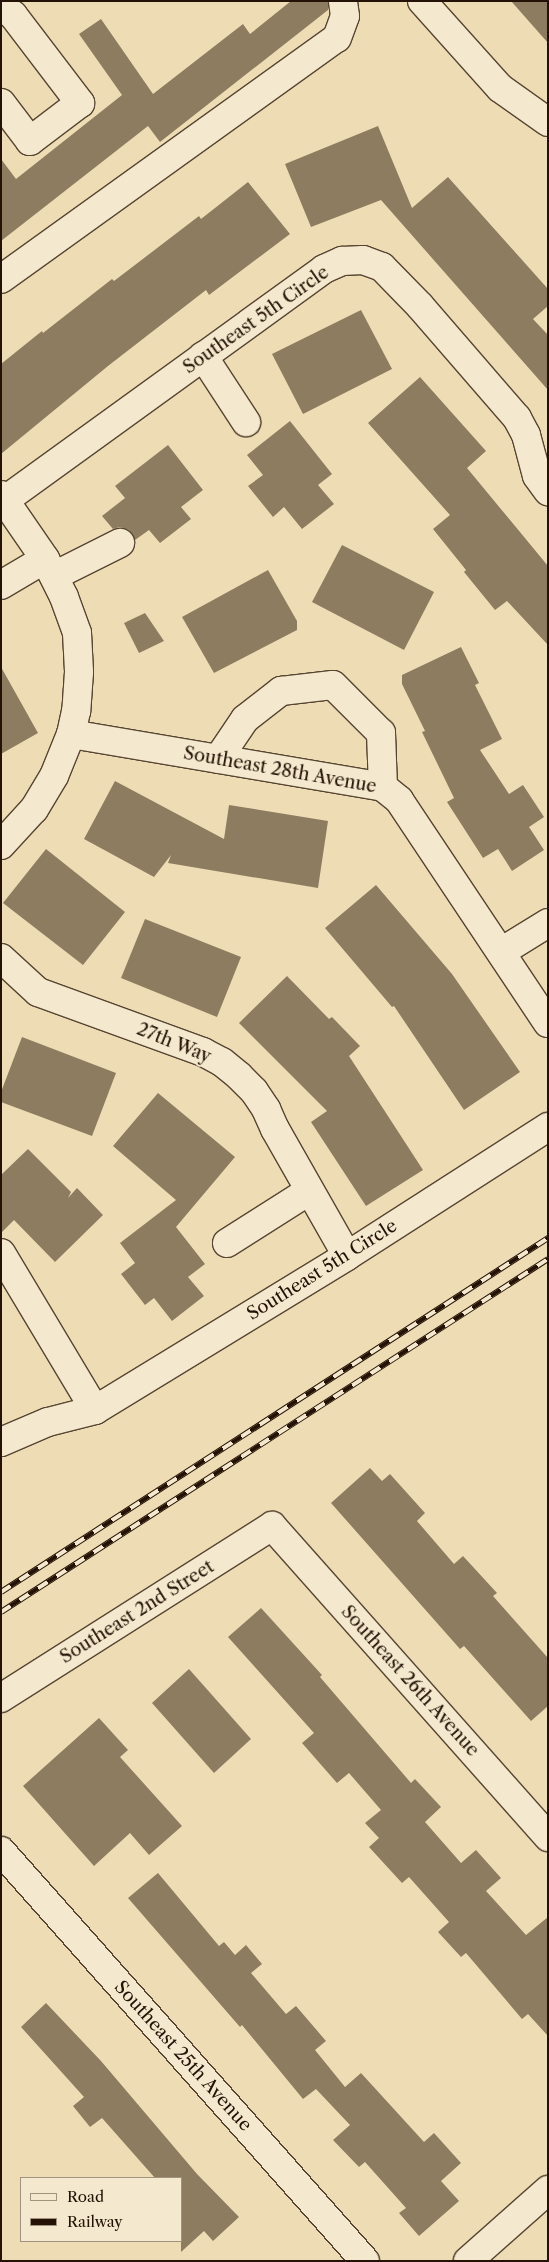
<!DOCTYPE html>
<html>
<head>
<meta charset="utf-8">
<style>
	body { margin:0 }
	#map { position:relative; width:549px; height:2262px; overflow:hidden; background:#eeddb4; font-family:"Libre Caslon Text",serif }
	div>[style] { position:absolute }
	.building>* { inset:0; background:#8e7c60 }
	.roads { filter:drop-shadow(1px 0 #574532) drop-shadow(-1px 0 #574532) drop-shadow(0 1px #574532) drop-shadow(0 -1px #574532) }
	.minor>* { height:28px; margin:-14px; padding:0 14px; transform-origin:14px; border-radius:14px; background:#f4e9ce }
	.rail>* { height:5.5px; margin-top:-2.75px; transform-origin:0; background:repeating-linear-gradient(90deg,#f4e9ce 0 11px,#251206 0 22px); box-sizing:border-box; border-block:1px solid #251206 }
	span { translate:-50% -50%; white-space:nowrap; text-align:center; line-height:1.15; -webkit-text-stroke:4px #f4e9ce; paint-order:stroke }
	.street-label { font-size:18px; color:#251206 }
	.frame { position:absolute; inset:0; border:2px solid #251206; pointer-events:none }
	.legend { position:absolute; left:20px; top:2177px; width:162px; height:65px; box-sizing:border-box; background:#f4e9ce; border:1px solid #a1937e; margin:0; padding:6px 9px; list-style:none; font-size:15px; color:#251206 }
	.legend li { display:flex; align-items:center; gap:10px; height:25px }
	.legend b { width:25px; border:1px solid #a1937e }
</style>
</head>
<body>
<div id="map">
	<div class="building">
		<i style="clip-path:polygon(291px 1px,328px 1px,328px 10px,160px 142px,148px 126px,1px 241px,1px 159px,16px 179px,122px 95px,79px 34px,101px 19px,153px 94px,243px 24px,250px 34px)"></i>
		<i style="clip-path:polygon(511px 1px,548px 1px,548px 43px)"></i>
		<i style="clip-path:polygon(378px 126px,412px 208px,448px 177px,548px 289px,548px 306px,533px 319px,548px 335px,548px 390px,381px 200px,311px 227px,285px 164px)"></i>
		<i style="clip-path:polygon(248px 182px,290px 234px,209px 295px,206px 290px,108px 366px,1px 454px,1px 364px,42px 331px,43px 333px,112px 279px,114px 281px,199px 216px,201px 219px)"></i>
		<i style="clip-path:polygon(361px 310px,392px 369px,303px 414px,272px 354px)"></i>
		<i style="clip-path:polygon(420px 377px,486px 451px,467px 468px,548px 566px,548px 645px,507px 601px,495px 610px,464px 572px,466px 570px,433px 529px,450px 515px,368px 423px)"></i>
		<i style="clip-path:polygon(290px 421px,332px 474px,318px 485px,334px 504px,302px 529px,284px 507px,273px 517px,248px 486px,263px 475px,247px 455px)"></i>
		<i style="clip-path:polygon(168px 445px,203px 490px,181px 507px,191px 519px,160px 543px,149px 530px,135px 540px,129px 530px,120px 527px,113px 529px,102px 516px,125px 498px,115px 486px)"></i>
		<i style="clip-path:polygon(342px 545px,434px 592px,404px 650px,312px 602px)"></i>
		<i style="clip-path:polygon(268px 570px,297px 621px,297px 630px,214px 673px,182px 617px)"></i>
		<i style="clip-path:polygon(145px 613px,164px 641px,139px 653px,124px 623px)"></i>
		<i style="clip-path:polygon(461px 647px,479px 683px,475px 685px,502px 739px,480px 750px,509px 794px,523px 785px,544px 817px,529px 827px,544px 850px,512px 871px,498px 849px,483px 858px,447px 802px,454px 798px,422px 732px,425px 731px,402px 684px,402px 675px)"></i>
		<i style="clip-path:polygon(1px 667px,38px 733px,1px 754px)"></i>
		<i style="clip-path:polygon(115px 781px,224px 839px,229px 805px,328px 821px,318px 888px,168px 863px,171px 855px,154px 877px,84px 839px)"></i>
		<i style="clip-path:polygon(46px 849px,125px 912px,83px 965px,3px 903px)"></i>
		<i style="clip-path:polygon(376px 885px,452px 974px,520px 1072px,464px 1110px,394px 1006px,392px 1007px,325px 928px)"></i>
		<i style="clip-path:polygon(145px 919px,241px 957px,217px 1017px,121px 978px)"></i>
		<i style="clip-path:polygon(287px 976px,329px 1019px,332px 1017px,360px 1046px,349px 1056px,423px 1170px,366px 1206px,311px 1122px,327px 1111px,239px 1023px)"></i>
		<i style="clip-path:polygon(22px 1037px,116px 1073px,92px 1136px,1px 1102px,1px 1092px)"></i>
		<i style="clip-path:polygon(158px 1093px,235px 1157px,176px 1227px,205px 1264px,188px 1277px,204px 1296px,172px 1321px,154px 1298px,145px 1305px,121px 1274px,135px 1263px,120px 1243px,176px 1200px,113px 1146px)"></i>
		<i style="clip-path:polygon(28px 1149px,71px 1192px,68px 1198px,77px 1188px,103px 1215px,55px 1262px,14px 1220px,1px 1233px,1px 1175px)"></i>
		<i style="clip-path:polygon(370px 1468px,382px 1481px,390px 1474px,425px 1513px,417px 1521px,454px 1564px,463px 1556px,497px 1593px,493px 1596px,548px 1658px,548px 1706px,531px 1721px,464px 1646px,460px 1649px,331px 1503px)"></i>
		<i style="clip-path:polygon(261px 1608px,322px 1675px,320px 1677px,411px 1783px,415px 1779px,441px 1807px,425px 1822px,461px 1863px,476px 1850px,501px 1878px,486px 1891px,526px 1935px,548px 1917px,548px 2036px,528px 2014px,522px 2019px,466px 1953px,461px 1957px,438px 1932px,449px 1922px,409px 1877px,402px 1883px,369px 1847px,379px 1838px,365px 1823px,381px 1810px,349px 1773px,337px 1783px,302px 1743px,314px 1733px,228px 1637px)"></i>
		<i style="clip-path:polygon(189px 1669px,251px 1739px,214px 1773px,152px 1703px)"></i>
		<i style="clip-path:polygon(99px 1718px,128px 1750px,120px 1757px,182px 1826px,149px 1855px,130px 1833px,94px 1866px,23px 1786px)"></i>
		<i style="clip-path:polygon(158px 1873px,219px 1946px,224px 1942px,235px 1955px,246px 1945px,262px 1964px,251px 1973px,286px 2014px,296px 2006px,326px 2041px,315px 2050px,345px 2087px,361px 2073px,424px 2142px,434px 2133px,461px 2163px,441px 2181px,459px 2201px,419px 2236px,399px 2213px,406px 2208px,365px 2162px,359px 2167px,333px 2140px,350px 2125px,316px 2089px,303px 2099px,242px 2025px,240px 2027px,128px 1898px)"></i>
		<i style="clip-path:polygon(46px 2003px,101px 2061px,197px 2174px,239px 2217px,213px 2241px,204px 2231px,181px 2252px,181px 2178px,155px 2178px,102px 2118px,90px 2127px,73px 2106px,84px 2097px,21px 2027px)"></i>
	</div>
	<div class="roads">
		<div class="minor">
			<i style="left:422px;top:1px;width:117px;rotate:48.1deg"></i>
			<i style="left:500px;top:88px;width:59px;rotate:35.3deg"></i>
			<i style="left:1px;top:6px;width:15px;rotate:37deg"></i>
			<i style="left:13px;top:15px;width:111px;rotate:52.7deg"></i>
			<i style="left:80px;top:103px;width:63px;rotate:142.8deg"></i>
			<i style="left:30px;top:141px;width:48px;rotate:-127.3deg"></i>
			<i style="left:1px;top:279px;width:413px;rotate:-35.7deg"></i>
			<i style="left:337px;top:38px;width:23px;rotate:-70deg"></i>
			<i style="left:345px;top:16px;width:15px;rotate:-98deg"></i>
			<i style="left:203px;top:356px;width:79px;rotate:56.9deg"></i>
			<i style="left:1px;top:495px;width:78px;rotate:55.5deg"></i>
			<i style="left:45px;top:559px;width:42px;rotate:63.4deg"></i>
			<i style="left:64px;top:597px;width:38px;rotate:70deg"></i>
			<i style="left:77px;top:633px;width:39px;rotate:87deg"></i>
			<i style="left:79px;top:672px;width:39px;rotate:94deg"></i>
			<i style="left:76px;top:711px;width:24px;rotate:102deg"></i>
			<i style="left:71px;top:734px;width:45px;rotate:112deg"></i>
			<i style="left:54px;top:776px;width:39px;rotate:121deg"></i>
			<i style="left:34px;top:809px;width:49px;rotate:132.5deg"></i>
			<i style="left:5px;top:500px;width:394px;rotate:-35.9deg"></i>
			<i style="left:324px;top:269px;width:20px;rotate:-24deg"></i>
			<i style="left:342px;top:261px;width:21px;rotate:-3deg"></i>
			<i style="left:363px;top:260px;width:20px;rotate:20deg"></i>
			<i style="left:382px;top:267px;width:54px;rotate:45.7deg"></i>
			<i style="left:420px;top:306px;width:148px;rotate:49.1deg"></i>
			<i style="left:517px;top:418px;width:19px;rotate:62deg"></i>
			<i style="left:526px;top:435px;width:42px;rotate:75deg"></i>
			<i style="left:537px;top:476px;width:19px;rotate:54deg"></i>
			<i style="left:54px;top:576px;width:74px;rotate:-26.6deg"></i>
			<i style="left:1px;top:585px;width:51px;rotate:-30.6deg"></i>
			<i style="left:71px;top:734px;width:316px;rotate:9.6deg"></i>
			<i style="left:383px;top:787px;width:21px;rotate:39deg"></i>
			<i style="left:399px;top:800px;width:268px;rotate:56.3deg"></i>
			<i style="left:218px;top:759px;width:48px;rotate:-56deg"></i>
			<i style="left:245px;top:719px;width:46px;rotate:-37.9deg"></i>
			<i style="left:281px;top:691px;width:52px;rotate:-6.6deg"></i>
			<i style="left:333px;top:685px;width:68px;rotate:45deg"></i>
			<i style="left:381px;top:733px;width:54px;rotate:87.9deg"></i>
			<i style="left:501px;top:952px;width:55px;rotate:-31.7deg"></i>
			<i style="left:1px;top:958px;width:50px;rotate:42.6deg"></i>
			<i style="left:38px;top:992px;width:176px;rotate:20deg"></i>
			<i style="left:203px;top:1052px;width:21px;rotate:28deg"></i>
			<i style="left:222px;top:1062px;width:22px;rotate:39deg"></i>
			<i style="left:239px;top:1076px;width:21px;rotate:45deg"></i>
			<i style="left:254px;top:1091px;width:22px;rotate:56deg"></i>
			<i style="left:266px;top:1109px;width:22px;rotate:66deg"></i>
			<i style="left:275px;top:1129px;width:146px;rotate:60.4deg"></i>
			<i style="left:227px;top:1243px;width:97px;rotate:-32.4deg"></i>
			<i style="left:1px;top:1253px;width:183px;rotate:59.1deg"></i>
			<i style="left:1px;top:1442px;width:51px;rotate:-23.1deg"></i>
			<i style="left:48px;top:1422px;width:49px;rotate:-14.3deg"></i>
			<i style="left:95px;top:1410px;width:295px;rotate:-31.4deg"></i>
			<i style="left:347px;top:1256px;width:239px;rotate:-32.7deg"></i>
			<i style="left:1px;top:1698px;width:321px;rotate:-32.4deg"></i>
			<i style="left:272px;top:1526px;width:416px;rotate:48.4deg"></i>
			<i style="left:1px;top:1851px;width:548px;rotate:48.4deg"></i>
			<i style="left:468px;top:2261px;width:107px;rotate:-41.6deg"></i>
		</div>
	</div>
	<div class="rail">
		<i style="left:1px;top:1592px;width:652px;rotate:-32.91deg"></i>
		<i style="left:1px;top:1612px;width:651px;rotate:-32.84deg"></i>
	</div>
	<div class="street-label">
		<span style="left:256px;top:320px;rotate:-35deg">Southeast 5th Circle</span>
		<span style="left:280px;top:770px;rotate:10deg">Southeast 28th Avenue</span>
		<span style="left:174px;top:1043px;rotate:22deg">27th Way</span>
		<span style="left:322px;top:1270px;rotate:-32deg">Southeast 5th Circle</span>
		<span style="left:137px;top:1612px;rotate:-32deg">Southeast 2nd Street</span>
		<span style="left:410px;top:1681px;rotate:48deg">Southeast 26th Avenue</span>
		<span style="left:183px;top:2056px;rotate:48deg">Southeast 25th Avenue</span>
	</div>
	<div class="frame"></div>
	<ul class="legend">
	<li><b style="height:6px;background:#f4e9ce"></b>Road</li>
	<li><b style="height:6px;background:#251206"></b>Railway</li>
	</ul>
</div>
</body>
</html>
